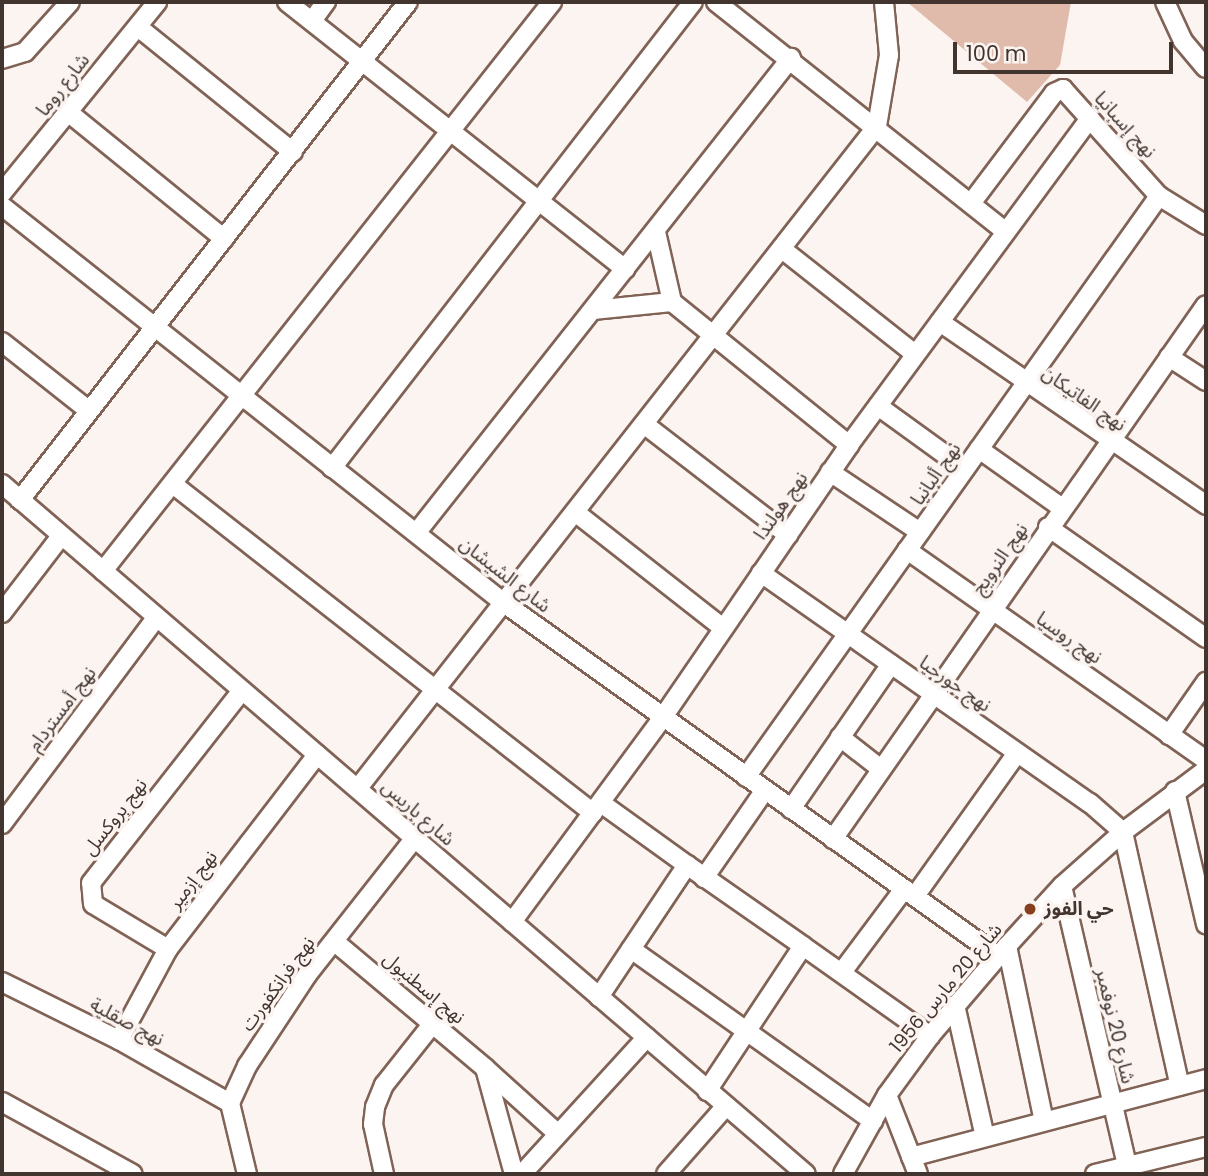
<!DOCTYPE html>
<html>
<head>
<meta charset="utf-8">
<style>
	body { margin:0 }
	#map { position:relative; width:1208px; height:1176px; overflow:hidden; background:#fbf4f1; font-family:Poppins,"Noto Sans Arabic",sans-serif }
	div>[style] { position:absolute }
	.green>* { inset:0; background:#e0baaa }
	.roads { filter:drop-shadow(2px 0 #816356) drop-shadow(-2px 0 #816356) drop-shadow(0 2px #816356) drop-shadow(0 -2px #816356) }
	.minor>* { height:18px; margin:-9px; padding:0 9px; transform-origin:9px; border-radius:9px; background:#fff }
	.dots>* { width:19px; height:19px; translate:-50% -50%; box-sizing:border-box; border:4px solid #fbf4f1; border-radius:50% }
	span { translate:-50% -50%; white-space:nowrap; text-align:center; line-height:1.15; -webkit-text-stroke:7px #fbf4f1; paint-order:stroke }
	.street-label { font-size:19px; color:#42342e }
	.poi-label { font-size:19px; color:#42342e; font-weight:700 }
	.left { translate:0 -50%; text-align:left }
	.frame { position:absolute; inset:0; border:4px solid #42342e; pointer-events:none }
	.scale { position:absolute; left:953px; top:42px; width:220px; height:32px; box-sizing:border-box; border:4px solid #42342e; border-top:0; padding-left:9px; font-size:21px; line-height:24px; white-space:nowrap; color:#42342e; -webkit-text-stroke:5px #fbf4f1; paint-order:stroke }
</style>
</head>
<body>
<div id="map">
	<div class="green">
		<i style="clip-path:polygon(907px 2px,1071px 2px,1060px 65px,1027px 102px)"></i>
	</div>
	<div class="roads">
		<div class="minor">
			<i style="left:287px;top:2px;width:431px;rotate:38.3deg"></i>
			<i style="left:716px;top:2px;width:369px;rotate:38.4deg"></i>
			<i style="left:1165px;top:2px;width:43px;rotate:65.2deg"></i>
			<i style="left:1183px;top:41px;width:35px;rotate:50deg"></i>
			<i style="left:312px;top:21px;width:24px;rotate:-54deg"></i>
			<i style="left:138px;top:27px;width:199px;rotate:38.9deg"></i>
			<i style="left:2px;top:59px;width:24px;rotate:-17deg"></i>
			<i style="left:25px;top:52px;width:67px;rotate:-48deg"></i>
			<i style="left:68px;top:112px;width:201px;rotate:39.1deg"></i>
			<i style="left:2px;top:193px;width:246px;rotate:-50.9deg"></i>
			<i style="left:972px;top:202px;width:136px;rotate:-53deg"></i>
			<i style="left:1054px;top:93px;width:10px;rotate:-24deg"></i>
			<i style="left:1063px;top:89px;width:144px;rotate:48.1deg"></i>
			<i style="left:1159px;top:196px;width:55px;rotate:31.7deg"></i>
			<i style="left:2px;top:206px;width:640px;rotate:38.34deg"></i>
			<i style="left:504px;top:603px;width:607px;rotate:35.55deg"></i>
			<i style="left:656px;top:232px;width:72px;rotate:77.1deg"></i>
			<i style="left:672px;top:302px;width:228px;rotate:38.9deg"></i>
			<i style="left:782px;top:249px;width:169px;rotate:38.3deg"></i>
			<i style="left:593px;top:310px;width:79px;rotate:-5.8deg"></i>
			<i style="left:940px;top:322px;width:323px;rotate:34.5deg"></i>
			<i style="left:2px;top:342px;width:110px;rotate:38.3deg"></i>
			<i style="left:1169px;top:357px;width:44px;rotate:33deg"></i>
			<i style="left:878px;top:406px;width:107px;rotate:35.9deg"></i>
			<i style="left:644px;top:424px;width:182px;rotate:37.6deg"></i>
			<i style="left:979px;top:449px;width:100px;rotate:35.3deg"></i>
			<i style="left:332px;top:468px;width:589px;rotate:-52.24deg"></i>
			<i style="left:830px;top:472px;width:108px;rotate:33.7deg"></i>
			<i style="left:2px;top:484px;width:1059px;rotate:40.64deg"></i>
			<i style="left:174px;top:485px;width:532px;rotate:38.05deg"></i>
			<i style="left:20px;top:500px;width:631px;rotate:-52.08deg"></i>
			<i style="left:575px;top:512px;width:188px;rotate:38.1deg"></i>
			<i style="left:1048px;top:527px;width:193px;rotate:35.1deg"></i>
			<i style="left:417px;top:532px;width:604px;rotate:-51.73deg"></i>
			<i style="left:907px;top:550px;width:365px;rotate:35.1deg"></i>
			<i style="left:103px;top:571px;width:725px;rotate:-51.72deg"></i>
			<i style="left:761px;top:573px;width:401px;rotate:35deg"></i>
			<i style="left:1090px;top:803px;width:44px;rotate:41.3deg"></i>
			<i style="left:1123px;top:832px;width:260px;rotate:77.4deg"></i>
			<i style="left:2px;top:613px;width:97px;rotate:-52.5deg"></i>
			<i style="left:1169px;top:735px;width:65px;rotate:-55.1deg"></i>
			<i style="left:840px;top:737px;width:52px;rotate:38deg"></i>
			<i style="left:746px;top:777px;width:713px;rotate:-54.59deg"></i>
			<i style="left:358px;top:788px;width:841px;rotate:-51.9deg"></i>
			<i style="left:877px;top:126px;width:72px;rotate:-80.4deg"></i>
			<i style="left:889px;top:55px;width:53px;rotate:-95.4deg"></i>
			<i style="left:1175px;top:791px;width:137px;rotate:76.9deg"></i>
			<i style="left:601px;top:803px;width:106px;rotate:35.8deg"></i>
			<i style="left:791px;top:809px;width:176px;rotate:-55.4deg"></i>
			<i style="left:2px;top:824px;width:257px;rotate:-53.2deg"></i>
			<i style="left:833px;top:839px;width:651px;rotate:-55.07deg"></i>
			<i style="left:704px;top:878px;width:107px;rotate:-55.3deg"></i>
			<i style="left:1062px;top:886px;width:296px;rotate:76.9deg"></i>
			<i style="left:915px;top:896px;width:176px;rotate:-54.5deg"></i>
			<i style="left:512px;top:922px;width:251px;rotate:-53.6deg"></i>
			<i style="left:661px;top:720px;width:333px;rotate:-55.6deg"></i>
			<i style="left:849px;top:445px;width:406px;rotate:-53.6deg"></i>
			<i style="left:335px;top:942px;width:196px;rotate:40deg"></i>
			<i style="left:485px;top:1068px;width:110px;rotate:74.7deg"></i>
			<i style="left:1007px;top:946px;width:179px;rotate:78.1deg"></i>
			<i style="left:168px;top:949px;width:87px;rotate:-149deg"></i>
			<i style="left:93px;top:904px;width:21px;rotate:-95deg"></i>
			<i style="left:91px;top:883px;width:243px;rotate:-51.9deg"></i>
			<i style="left:631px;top:949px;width:297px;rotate:35.4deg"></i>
			<i style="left:842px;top:972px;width:104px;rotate:-53.2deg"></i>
			<i style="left:2px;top:982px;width:131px;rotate:26.4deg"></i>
			<i style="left:119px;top:1040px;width:128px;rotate:29.6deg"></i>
			<i style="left:599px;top:997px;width:159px;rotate:-56.3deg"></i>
			<i style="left:687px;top:865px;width:141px;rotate:34.9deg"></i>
			<i style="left:955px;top:1005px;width:135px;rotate:77.2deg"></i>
			<i style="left:119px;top:1040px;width:103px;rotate:-61.7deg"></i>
			<i style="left:168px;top:949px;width:245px;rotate:-52.5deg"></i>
			<i style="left:485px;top:1068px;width:97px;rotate:42.1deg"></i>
			<i style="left:707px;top:1091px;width:174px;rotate:-56.5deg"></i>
			<i style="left:803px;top:946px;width:156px;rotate:35.3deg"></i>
			<i style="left:887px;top:1095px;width:85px;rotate:68.6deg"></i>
			<i style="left:2px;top:1102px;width:149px;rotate:28.8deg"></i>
			<i style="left:911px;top:1157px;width:305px;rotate:-14.8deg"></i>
			<i style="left:247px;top:1174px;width:73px;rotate:-103.5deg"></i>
			<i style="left:230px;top:1103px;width:41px;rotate:-65.3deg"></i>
			<i style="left:247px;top:1066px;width:109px;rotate:-56.6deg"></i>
			<i style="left:307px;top:975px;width:174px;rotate:-51.8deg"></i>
			<i style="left:384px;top:1174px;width:51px;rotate:-102.4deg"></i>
			<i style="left:373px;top:1124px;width:17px;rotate:-83deg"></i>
			<i style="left:375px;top:1107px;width:24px;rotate:-68deg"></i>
			<i style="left:384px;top:1085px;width:80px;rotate:-51.6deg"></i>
			<i style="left:522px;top:1174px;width:185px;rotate:-47.6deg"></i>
			<i style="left:666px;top:1174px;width:89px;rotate:-48.6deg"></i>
			<i style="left:843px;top:1174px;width:90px;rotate:-60.9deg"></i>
			<i style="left:887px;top:1095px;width:73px;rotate:-53.9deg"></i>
			<i style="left:930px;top:1036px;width:118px;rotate:-49.5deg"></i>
			<i style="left:1007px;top:946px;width:81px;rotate:-47.5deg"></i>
			<i style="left:1062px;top:886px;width:81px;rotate:-41.5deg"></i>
			<i style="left:1123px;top:832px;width:104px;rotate:-36.8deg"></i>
			<i style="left:1095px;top:1174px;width:114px;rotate:-13.7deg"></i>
		</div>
	</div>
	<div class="dots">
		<i style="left:1030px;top:909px;background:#87401d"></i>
	</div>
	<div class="street-label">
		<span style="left:63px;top:85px;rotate:-52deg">شارع روما</span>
		<span style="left:1125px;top:125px;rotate:48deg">نهج إسبانيا</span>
		<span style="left:1084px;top:399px;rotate:35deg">نهج الفاتيكان</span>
		<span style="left:936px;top:474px;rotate:-55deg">نهج ألبانيا</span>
		<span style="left:781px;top:506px;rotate:-55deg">نهج هولندا</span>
		<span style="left:1000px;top:559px;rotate:-55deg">نهج النرويج</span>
		<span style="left:505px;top:575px;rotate:38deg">شارع الشيشان</span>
		<span style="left:1069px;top:638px;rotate:35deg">نهج روسيا</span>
		<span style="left:955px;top:684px;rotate:35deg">نهج جورجيا</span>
		<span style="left:62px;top:709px;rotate:-53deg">نهج أمستردام</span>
		<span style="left:418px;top:813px;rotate:41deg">شارع باريس</span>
		<span style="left:115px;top:817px;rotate:-52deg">نهج بروكسل</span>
		<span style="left:193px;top:880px;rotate:-53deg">نهج إزمير</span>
		<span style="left:278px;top:984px;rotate:-54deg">نهج فرانكفورت</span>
		<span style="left:424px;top:988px;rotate:40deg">نهج إسطنبول</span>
		<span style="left:946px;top:988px;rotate:-50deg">شارع 20 مارس 1956</span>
		<span style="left:127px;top:1022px;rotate:28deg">نهج صقلية</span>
		<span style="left:1115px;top:1026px;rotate:77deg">شارع 20 نوفمبر</span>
	</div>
	<div class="poi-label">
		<span class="left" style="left:1044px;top:909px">حي الفوز</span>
	</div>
	<div class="frame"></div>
	<div class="scale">100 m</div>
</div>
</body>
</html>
